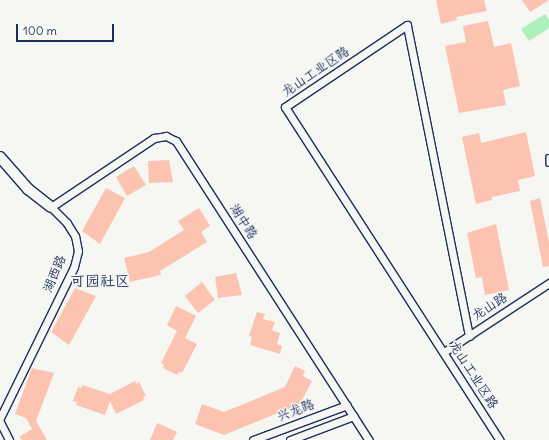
<!DOCTYPE html>
<html>
<head>
<meta charset="utf-8">
<style>
	body { margin:0 }
	#map { position:relative; width:549px; height:440px; overflow:hidden; background:#f6f6f2; font-family:Delius,"LXGW WenKai TC",sans-serif }
	div>[style] { position:absolute }
	.green>* { inset:0; background:#aef0b9 }
	.building>* { inset:0; background:#fbc3b0 }
	.roads { filter:drop-shadow(1px 0 #1b2f5e) drop-shadow(-1px 0 #1b2f5e) drop-shadow(0 1px #1b2f5e) drop-shadow(0 -1px #1b2f5e) }
	.lane>* { height:3.5px; margin:-1.75px; padding:0 1.75px; transform-origin:1.75px; border-radius:1.75px; background:#f6f6f2 }
	.street>* { height:7px; margin:-3.5px; padding:0 3.5px; transform-origin:3.5px; border-radius:3.5px; background:#f6f6f2 }
	.secondary>* { height:10px; margin:-5px; padding:0 5px; transform-origin:5px; border-radius:5px; background:#f6f6f2 }
	span { translate:-50% -50%; white-space:nowrap; text-align:center; line-height:1.15; -webkit-text-stroke:3px #f6f6f2; paint-order:stroke }
	.street-label { font-size:13px; color:#1b2f5e }
	.quarter-label { font-size:15px; color:#1b2f5e }
	.scale { position:absolute; left:16px; top:24px; width:98px; height:18px; box-sizing:border-box; border:2px solid #1b2f5e; border-top:0; padding-left:5px; font-size:12px; line-height:14px; white-space:nowrap; color:#1b2f5e; -webkit-text-stroke:3px #f6f6f2; paint-order:stroke }
</style>
</head>
<body>
<div id="map">
	<div class="green">
		<i style="clip-path:polygon(545px 14px,549px 20px,549px 28px,529px 41px,521px 29px)"></i>
	</div>
	<div class="building">
		<i style="clip-path:polygon(436px 0,484px 0,487px 11px,456px 17px,457px 20px,441px 24px)"></i>
		<i style="clip-path:polygon(522px 0,549px 0,530px 12px)"></i>
		<i style="clip-path:polygon(488px 21px,494px 47px,511px 43px,520px 86px,503px 90px,506px 105px,459px 113px,445px 46px,466px 42px,463px 26px)"></i>
		<i style="clip-path:polygon(526px 132px,535px 176px,518px 180px,520px 191px,492px 197px,492px 200px,476px 204px,462px 137px,479px 133px,481px 143px)"></i>
		<i style="clip-path:polygon(169px 160px,173px 182px,149px 183px,148px 161px)"></i>
		<i style="clip-path:polygon(134px 166px,146px 185px,127px 196px,116px 177px)"></i>
		<i style="clip-path:polygon(106px 188px,125px 198px,100px 244px,82px 231px)"></i>
		<i style="clip-path:polygon(540px 198px,549px 242px,549px 266px,543px 267px,530px 201px)"></i>
		<i style="clip-path:polygon(199px 208px,210px 226px,201px 232px,207px 242px,160px 271px,161px 275px,130px 282px,124px 258px,149px 252px,184px 230px,178px 221px)"></i>
		<i style="clip-path:polygon(496px 224px,509px 290px,485px 295px,482px 277px,476px 278px,467px 233px)"></i>
		<i style="clip-path:polygon(236px 273px,242px 295px,218px 298px,215px 277px)"></i>
		<i style="clip-path:polygon(202px 282px,215px 300px,198px 313px,185px 296px)"></i>
		<i style="clip-path:polygon(75px 288px,96px 296px,69px 345px,51px 332px)"></i>
		<i style="clip-path:polygon(176px 306px,196px 316px,185px 338px,197px 344px,182px 373px,179px 372px,177px 375px,163px 368px,164px 365px,161px 363px,177px 331px,167px 325px)"></i>
		<i style="clip-path:polygon(257px 312px,265px 314px,263px 319px,275px 322px,272px 330px,280px 333px,277px 344px,282px 346px,280px 354px,250px 345px,252px 337px,249px 336px)"></i>
		<i style="clip-path:polygon(295px 366px,305px 371px,303px 376px,312px 381px,300px 404px,224px 435px,195px 424px,202px 404px,224px 412px,285px 387px)"></i>
		<i style="clip-path:polygon(32px 368px,54px 373px,36px 421px,47px 440px,22px 440px,19px 437px,32px 429px,26px 418px,15px 414px)"></i>
		<i style="clip-path:polygon(135px 381px,136px 384px,139px 382px,146px 396px,143px 397px,144px 400px,116px 414px,110px 401px,105px 415px,76px 405px,77px 402px,73px 401px,78px 387px,82px 388px,82px 385px,110px 394px)"></i>
		<i style="clip-path:polygon(157px 423px,177px 432px,173px 440px,150px 440px)"></i>
	</div>
	<div class="roads">
		<div class="lane">
			<i style="left:549px;top:157px;width:7px;rotate:90deg"></i>
		</div>
		<div class="street">
			<i style="left:469px;top:336px;width:317px;rotate:-101.3deg"></i>
			<i style="left:407px;top:25px;width:147px;rotate:146.1deg"></i>
			<i style="left:285px;top:107px;width:396px;rotate:57.2deg"></i>
			<i style="left:444px;top:352px;width:126px;rotate:-33.3deg"></i>
			<i style="left:0;top:418px;width:168px;rotate:-63.9deg"></i>
			<i style="left:74px;top:267px;width:16px;rotate:-76deg"></i>
			<i style="left:78px;top:251px;width:15px;rotate:-101deg"></i>
			<i style="left:75px;top:236px;width:15px;rotate:-122deg"></i>
			<i style="left:67px;top:223px;width:23px;rotate:-135deg"></i>
			<i style="left:51px;top:207px;width:124px;rotate:-33.8deg"></i>
			<i style="left:154px;top:138px;width:12px;rotate:-9deg"></i>
			<i style="left:166px;top:136px;width:11px;rotate:27deg"></i>
			<i style="left:176px;top:141px;width:356px;rotate:57.2deg"></i>
			<i style="left:0;top:422px;width:20px;rotate:63deg"></i>
			<i style="left:253px;top:440px;width:100px;rotate:-20.4deg"></i>
			<i style="left:290px;top:440px;width:68px;rotate:-20.6deg"></i>
		</div>
		<div class="secondary">
			<i style="left:0;top:157px;width:43px;rotate:48.8deg"></i>
			<i style="left:28px;top:189px;width:29px;rotate:38deg"></i>
		</div>
	</div>
	<div class="street-label">
		<span style="left:316px;top:72px;rotate:-34deg">龙山工业区路</span>
		<span style="left:243px;top:222px;rotate:57deg">湖中路</span>
		<span style="left:55px;top:274px;rotate:-67deg">湖西路</span>
		<span style="left:490px;top:307px;rotate:-33deg">龙山路</span>
		<span style="left:473px;top:375px;rotate:57deg">龙山工业区路</span>
		<span style="left:296px;top:411px;rotate:-21deg">兴龙路</span>
	</div>
	<div class="quarter-label">
		<span style="left:100px;top:281px">可园社区</span>
	</div>
	<div class="scale">100 m</div>
</div>
</body>
</html>
